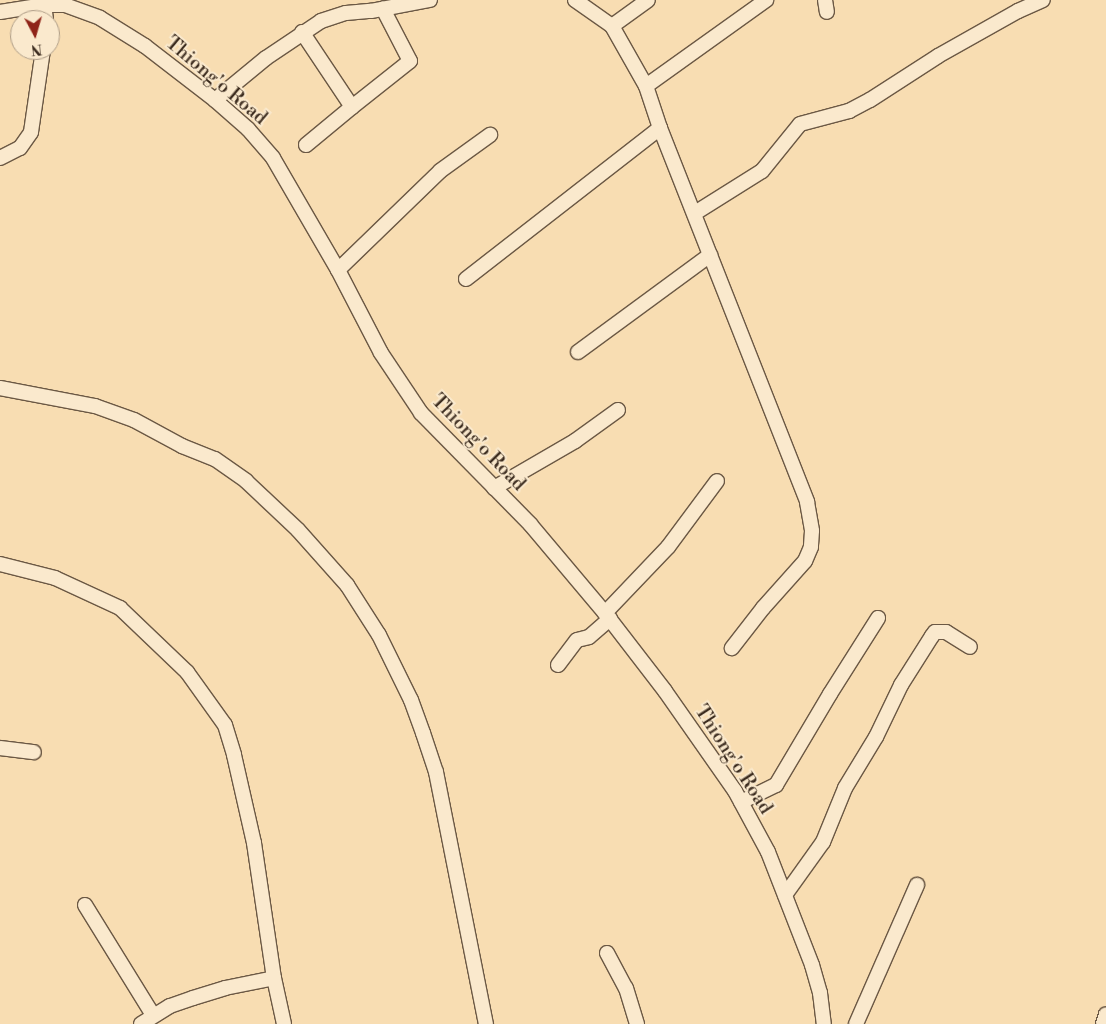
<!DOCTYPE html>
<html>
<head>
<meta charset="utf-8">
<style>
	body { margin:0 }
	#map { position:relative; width:1106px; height:1024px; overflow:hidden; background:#f8ddb2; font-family:"Libre Bodoni",serif }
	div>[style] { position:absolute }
	.roads { filter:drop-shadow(1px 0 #6b5844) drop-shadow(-1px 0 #6b5844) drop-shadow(0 1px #6b5844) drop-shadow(0 -1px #6b5844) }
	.street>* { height:14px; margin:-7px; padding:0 7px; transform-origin:7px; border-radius:7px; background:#fae9cd }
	span { translate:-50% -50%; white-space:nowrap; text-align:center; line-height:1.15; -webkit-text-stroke:4px #fae9cd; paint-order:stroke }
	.street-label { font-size:19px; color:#3c2c1f }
	.north { position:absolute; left:10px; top:10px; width:50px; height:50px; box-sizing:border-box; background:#fae9cd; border:1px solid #ae9d87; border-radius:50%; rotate:174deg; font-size:14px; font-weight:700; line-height:20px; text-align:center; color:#3c2c1f }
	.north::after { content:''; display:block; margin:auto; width:18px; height:22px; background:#8f2418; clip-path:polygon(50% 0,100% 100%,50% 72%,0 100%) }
</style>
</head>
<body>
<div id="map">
	<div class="roads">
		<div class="street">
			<i style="left:575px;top:0;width:45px;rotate:35.1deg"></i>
			<i style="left:612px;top:26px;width:44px;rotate:-35.8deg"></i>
			<i style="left:825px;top:0;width:12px;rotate:81deg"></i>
			<i style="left:44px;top:5px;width:15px;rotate:82deg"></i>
			<i style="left:0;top:12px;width:45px;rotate:-9deg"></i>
			<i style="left:44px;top:5px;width:21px"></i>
			<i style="left:65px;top:5px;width:37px;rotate:20deg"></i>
			<i style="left:100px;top:18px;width:53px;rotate:31.9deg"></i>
			<i style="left:145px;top:46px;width:88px;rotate:37.6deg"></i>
			<i style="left:215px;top:100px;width:44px;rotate:41.3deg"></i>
			<i style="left:248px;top:129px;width:38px;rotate:49deg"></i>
			<i style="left:273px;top:158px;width:129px;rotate:59.9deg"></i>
			<i style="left:338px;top:270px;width:93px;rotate:62.6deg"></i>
			<i style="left:381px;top:353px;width:72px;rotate:56.3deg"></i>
			<i style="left:421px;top:413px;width:156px;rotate:45.5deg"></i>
			<i style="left:530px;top:524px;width:116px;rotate:49.9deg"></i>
			<i style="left:605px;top:613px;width:98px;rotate:52.4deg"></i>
			<i style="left:665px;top:691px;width:122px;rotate:55deg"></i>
			<i style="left:735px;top:791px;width:69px;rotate:61.6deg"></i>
			<i style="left:768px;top:852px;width:121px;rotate:68.7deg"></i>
			<i style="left:812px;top:965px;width:29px;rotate:74deg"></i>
			<i style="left:820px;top:993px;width:31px;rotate:83deg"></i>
			<i style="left:612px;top:26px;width:69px;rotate:60.5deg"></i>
			<i style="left:646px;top:86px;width:44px;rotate:71.6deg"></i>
			<i style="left:660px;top:128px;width:402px;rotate:68.5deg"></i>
			<i style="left:807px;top:502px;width:29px;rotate:80deg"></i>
			<i style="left:812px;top:531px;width:16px;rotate:94deg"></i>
			<i style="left:811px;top:547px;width:15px;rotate:113deg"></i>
			<i style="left:805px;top:561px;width:63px;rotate:131.8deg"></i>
			<i style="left:763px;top:608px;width:51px;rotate:127.8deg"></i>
			<i style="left:302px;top:32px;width:90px;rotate:56.3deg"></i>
			<i style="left:352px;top:107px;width:74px;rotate:-38.4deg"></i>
			<i style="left:410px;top:61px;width:59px;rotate:-117.4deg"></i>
			<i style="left:646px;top:86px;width:148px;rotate:-35.6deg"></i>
			<i style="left:215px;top:100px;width:66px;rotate:-39.5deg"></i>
			<i style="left:266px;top:58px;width:66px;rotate:-33.9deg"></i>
			<i style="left:321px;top:21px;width:26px;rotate:-18deg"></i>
			<i style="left:346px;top:13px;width:25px;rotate:-5deg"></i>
			<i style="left:371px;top:11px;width:60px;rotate:-10.6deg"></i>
			<i style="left:306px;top:145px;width:60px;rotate:-39.6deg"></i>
			<i style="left:0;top:158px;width:22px;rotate:-27deg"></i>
			<i style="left:20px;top:148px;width:19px;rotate:-55deg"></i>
			<i style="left:31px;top:132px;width:83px;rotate:-81.7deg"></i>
			<i style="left:695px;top:213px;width:79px;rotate:-32.1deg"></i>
			<i style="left:762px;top:171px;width:60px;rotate:-51deg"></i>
			<i style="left:800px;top:124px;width:51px;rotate:-14.9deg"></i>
			<i style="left:849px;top:111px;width:24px;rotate:-28deg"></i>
			<i style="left:870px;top:100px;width:81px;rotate:-32.9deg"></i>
			<i style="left:938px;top:56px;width:92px;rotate:-29.4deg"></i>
			<i style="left:1018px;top:11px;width:27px;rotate:-24deg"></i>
			<i style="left:338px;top:270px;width:142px;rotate:-44.1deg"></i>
			<i style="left:440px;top:171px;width:62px;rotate:-35.8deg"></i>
			<i style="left:466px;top:279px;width:246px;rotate:-37.9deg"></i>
			<i style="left:578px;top:352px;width:164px;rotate:-36.3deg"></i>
			<i style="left:0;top:388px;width:97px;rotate:10.7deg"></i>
			<i style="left:95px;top:406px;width:41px;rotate:19.7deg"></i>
			<i style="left:134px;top:420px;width:55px;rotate:28.4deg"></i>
			<i style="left:182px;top:446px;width:35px;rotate:22deg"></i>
			<i style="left:215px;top:459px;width:38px;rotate:35deg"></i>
			<i style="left:246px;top:481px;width:71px;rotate:43.3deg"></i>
			<i style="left:298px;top:530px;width:74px;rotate:48.3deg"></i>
			<i style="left:347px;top:585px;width:59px;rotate:57.4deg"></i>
			<i style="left:379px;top:635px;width:72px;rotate:63.8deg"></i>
			<i style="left:411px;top:700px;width:35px;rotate:70deg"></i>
			<i style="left:423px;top:733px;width:41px;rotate:71.6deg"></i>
			<i style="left:436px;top:772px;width:257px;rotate:78.8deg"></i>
			<i style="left:494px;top:488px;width:94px;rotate:-30.1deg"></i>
			<i style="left:575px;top:441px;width:53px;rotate:-35.8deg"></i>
			<i style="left:0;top:564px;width:57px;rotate:14.3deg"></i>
			<i style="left:55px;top:578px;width:72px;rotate:24.8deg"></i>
			<i style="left:120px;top:608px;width:93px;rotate:43.7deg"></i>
			<i style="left:187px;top:672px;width:65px;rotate:54.4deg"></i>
			<i style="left:225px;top:725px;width:31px;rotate:73deg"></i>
			<i style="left:234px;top:755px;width:90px;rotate:77.2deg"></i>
			<i style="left:254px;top:843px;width:136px;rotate:81.6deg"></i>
			<i style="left:274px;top:978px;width:47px;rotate:77.7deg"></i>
			<i style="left:605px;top:613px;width:91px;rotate:-46.3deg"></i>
			<i style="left:668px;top:547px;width:82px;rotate:-53.4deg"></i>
			<i style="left:558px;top:665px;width:31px;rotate:-53deg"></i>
			<i style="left:577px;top:640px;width:12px;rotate:-14deg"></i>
			<i style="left:589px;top:637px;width:28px;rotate:-41deg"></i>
			<i style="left:0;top:748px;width:34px;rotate:7deg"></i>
			<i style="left:741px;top:802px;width:39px;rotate:-26deg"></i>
			<i style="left:776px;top:785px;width:106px;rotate:-59.3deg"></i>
			<i style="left:830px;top:694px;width:90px;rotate:-57.7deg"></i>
			<i style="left:785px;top:895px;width:65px;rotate:-54.4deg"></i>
			<i style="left:823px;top:842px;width:58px;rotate:-67.8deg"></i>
			<i style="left:845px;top:788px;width:60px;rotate:-58.7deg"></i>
			<i style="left:876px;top:737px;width:58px;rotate:-64.3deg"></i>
			<i style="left:901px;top:685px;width:58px;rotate:-57.7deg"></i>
			<i style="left:932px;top:636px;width:5px;rotate:-53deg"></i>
			<i style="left:935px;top:632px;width:11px"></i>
			<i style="left:946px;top:632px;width:28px;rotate:32deg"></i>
			<i style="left:85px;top:905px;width:129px;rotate:58.3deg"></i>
			<i style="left:607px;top:953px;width:40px;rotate:62deg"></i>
			<i style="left:626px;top:988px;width:38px;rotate:73deg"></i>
			<i style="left:141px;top:1024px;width:34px;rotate:-32deg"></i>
			<i style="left:170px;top:1006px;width:24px;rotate:-19deg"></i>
			<i style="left:193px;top:998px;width:34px;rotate:-17deg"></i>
			<i style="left:225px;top:988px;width:50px;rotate:-11.5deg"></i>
			<i style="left:856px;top:1024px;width:152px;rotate:-66.3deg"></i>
			<i style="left:1103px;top:1024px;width:10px;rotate:-73deg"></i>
		</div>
	</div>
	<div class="street-label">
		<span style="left:216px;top:81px;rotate:40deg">Thiong'o Road</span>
		<span style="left:478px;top:443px;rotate:46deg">Thiong'o Road</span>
		<span style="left:733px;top:760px;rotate:57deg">Thiong'o Road</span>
	</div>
	<div class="north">N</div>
</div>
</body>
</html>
